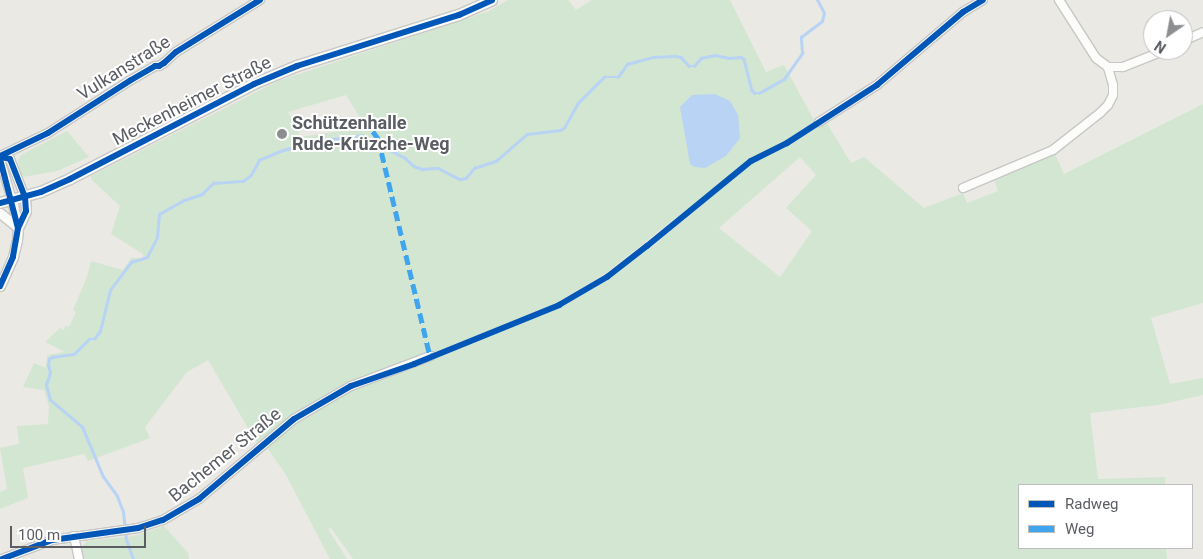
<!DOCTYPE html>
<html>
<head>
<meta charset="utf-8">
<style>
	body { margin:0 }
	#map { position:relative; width:1203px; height:559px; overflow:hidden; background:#eae9e4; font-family:Roboto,sans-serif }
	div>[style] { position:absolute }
	.green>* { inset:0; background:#d2e6d2 }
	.water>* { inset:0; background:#b8d3f4 }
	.stream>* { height:2.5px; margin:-1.25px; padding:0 1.25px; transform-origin:1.25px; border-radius:1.25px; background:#b8d3f4 }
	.roads { filter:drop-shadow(1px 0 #c7c7c6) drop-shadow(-1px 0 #c7c7c6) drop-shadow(0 1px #c7c7c6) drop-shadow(0 -1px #c7c7c6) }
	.minor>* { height:8px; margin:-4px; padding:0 4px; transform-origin:4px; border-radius:4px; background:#fcfcfb }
	.tertiary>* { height:9px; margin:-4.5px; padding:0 4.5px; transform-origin:4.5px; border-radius:4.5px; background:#fcfcfb }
	.secondary>* { height:10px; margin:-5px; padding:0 5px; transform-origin:5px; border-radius:5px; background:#fcfcfb }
	.quiet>* { height:5px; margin-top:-2.5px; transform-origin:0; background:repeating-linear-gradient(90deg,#40a5ee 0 10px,transparent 0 15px) }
	.cycleway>* { height:6px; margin:-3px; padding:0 3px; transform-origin:3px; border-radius:3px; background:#0057b8 }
	.dots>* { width:14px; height:14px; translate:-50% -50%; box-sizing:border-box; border:2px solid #fff; border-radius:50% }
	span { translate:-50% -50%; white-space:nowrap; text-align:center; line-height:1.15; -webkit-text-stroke:4px #fff; paint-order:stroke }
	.street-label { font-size:18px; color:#5a5d62 }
	.poi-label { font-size:18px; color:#5a5d62; font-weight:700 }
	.left { translate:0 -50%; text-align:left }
	.legend { position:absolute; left:1018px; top:484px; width:175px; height:65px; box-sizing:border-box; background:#fff; border:1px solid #bdbec0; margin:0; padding:6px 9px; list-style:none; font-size:15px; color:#5a5d62 }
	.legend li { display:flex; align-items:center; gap:10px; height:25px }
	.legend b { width:25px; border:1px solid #bdbec0 }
	.north { position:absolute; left:1143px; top:10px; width:50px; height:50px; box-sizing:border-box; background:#fff; border:1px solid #bdbec0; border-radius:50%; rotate:213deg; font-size:14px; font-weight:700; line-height:20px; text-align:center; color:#5a5d62 }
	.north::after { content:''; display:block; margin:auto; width:18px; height:22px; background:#8c8e90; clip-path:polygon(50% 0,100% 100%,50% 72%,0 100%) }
	.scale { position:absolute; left:10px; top:526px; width:136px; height:22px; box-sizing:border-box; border:2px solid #5a5d62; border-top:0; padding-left:6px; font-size:15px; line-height:18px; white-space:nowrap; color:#5a5d62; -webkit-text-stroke:4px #fff; paint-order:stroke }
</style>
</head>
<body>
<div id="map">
	<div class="green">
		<i style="clip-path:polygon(evenodd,508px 0,568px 0,576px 10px,592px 0,730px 0,766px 72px,784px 65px,815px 122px,787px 141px,750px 159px,606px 273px,558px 302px,413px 361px,350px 383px,258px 445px,208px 360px,187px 372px,145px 427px,150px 438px,88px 461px,84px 454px,23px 468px,28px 498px,0 509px,0 492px,7px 489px,0 448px,19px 444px,17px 426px,48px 424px,49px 407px,44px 390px,23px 387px,34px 363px,46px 368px,47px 355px,65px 352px,45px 342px,60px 328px,64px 330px,65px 326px,69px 327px,76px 312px,73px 310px,87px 277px,91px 261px,123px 270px,131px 258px,143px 258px,143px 254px,111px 234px,120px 206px,92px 180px,91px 176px,278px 81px,487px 12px,508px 0,346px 95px,366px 127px,301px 137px,288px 112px,346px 95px)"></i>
		<i style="clip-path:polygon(evenodd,1203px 104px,1203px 303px,1151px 318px,1170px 384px,1203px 378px,1203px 395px,1158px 405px,1090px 413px,1098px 479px,1165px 477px,1165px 485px,1019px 485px,1019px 548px,1166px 548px,1167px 559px,353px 559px,331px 528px,328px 529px,347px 559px,330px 559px,286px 475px,266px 446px,295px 421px,351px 388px,560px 308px,608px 279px,649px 249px,753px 163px,826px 122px,851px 163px,864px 157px,924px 208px,963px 193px,967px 203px,998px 191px,994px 180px,1055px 154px,1064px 174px,1203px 104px,800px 157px,816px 175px,786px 208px,812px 231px,780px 277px,719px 228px,800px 157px)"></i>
		<i style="clip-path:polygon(67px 131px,89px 157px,57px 171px,23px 177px,19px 169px,18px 160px,21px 155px)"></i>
		<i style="clip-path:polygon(164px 526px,188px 553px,189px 559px,83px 559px,81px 548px,87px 541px,134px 536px)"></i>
	</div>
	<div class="water">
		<i style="clip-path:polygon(715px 94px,730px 101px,738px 115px,740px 138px,726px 156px,705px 168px,695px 167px,690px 164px,680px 107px,692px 95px)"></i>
	</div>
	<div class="stream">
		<i style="left:133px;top:559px;width:20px;rotate:-110deg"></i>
		<i style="left:126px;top:540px;width:28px;rotate:-96deg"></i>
		<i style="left:123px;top:512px;width:17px;rotate:-111deg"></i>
		<i style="left:117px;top:496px;width:24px;rotate:-126deg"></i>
		<i style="left:103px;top:477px;width:54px;rotate:-112.8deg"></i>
		<i style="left:82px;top:427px;width:42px;rotate:-139.8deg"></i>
		<i style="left:50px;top:400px;width:16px;rotate:-105deg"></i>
		<i style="left:46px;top:385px;width:13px;rotate:-72deg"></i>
		<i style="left:50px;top:373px;width:8px;rotate:-104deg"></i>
		<i style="left:48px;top:365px;width:6px;rotate:-81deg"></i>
		<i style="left:49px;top:359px;width:4px;rotate:-34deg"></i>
		<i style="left:52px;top:357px;width:22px;rotate:-8deg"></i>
		<i style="left:74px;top:354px;width:21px;rotate:-45deg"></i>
		<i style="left:89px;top:339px;width:5px"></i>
		<i style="left:94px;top:339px;width:10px;rotate:-53deg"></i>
		<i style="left:100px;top:331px;width:42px;rotate:-76.3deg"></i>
		<i style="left:110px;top:290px;width:35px;rotate:-53deg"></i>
		<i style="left:131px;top:262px;width:17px;rotate:-17deg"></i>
		<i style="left:147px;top:257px;width:22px;rotate:-63deg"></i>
		<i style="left:157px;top:237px;width:23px;rotate:-85deg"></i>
		<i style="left:159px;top:214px;width:29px;rotate:-29deg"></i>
		<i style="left:184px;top:200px;width:19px;rotate:-18deg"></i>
		<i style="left:202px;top:194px;width:16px;rotate:-45deg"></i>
		<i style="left:213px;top:183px;width:30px;rotate:-4deg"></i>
		<i style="left:243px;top:181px;width:10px;rotate:-37deg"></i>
		<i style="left:251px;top:175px;width:17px;rotate:-62deg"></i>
		<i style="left:259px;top:160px;width:23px;rotate:-23deg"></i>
		<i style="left:280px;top:151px;width:32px;rotate:-16deg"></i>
		<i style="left:311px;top:142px;width:51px;rotate:-7.8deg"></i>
		<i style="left:362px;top:135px;width:49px;rotate:28.1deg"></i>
		<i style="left:405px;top:158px;width:12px;rotate:42deg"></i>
		<i style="left:414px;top:166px;width:9px;rotate:21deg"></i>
		<i style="left:422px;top:169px;width:16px;rotate:-4deg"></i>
		<i style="left:438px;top:168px;width:25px;rotate:27deg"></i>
		<i style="left:460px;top:179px;width:6px;rotate:-9deg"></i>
		<i style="left:466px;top:178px;width:13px;rotate:-51deg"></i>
		<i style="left:474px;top:168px;width:23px;rotate:-18deg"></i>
		<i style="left:496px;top:161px;width:41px;rotate:-41.1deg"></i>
		<i style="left:527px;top:134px;width:33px;rotate:-7deg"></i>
		<i style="left:560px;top:130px;width:4px;rotate:-27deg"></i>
		<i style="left:564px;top:128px;width:29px;rotate:-61deg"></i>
		<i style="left:578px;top:103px;width:37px;rotate:-45deg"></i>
		<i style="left:604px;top:77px;width:14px"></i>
		<i style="left:618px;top:77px;width:16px;rotate:-55deg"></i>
		<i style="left:627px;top:64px;width:28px;rotate:-15deg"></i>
		<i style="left:654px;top:57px;width:21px;rotate:-3deg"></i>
		<i style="left:675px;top:56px;width:6px;rotate:9deg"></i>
		<i style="left:681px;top:57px;width:12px;rotate:48deg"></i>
		<i style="left:689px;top:66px;width:5px"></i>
		<i style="left:694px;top:66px;width:11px;rotate:-49deg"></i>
		<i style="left:701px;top:58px;width:14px;rotate:-12deg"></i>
		<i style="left:715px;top:55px;width:14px;rotate:12deg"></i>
		<i style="left:729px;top:58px;width:12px;rotate:-5deg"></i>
		<i style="left:741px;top:57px;width:4px;rotate:34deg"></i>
		<i style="left:744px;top:59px;width:32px;rotate:76deg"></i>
		<i style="left:752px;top:90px;width:4px;rotate:45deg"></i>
		<i style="left:755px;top:93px;width:4px"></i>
		<i style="left:759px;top:93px;width:29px;rotate:-29deg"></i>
		<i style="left:784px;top:79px;width:32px;rotate:-55deg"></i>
		<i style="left:802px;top:53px;width:16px;rotate:-94deg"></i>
		<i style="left:801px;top:37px;width:26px;rotate:-37deg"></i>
		<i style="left:822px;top:21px;width:8px;rotate:-76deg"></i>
		<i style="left:824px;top:13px;width:15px;rotate:-118deg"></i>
	</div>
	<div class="roads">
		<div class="minor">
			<i style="left:1059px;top:0;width:69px;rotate:57.5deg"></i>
			<i style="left:1096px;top:58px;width:15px;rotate:37deg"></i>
			<i style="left:1108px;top:67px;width:15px"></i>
			<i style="left:1123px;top:67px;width:46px;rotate:-21.6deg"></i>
			<i style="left:1183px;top:41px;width:22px;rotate:-24deg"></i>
			<i style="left:819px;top:122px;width:69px;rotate:-32.5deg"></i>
			<i style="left:877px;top:85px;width:113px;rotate:-40.3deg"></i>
			<i style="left:963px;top:12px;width:23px;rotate:-31deg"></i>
			<i style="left:0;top:156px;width:53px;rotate:-25.6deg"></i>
			<i style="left:48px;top:133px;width:98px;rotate:-32.6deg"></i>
			<i style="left:131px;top:80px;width:28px;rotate:-30deg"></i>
			<i style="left:155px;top:66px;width:4px"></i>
			<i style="left:159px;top:66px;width:6px;rotate:-31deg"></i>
			<i style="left:164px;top:63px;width:16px;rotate:-43deg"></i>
			<i style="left:176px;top:52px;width:99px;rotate:-31.8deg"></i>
			<i style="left:0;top:157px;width:10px;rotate:11deg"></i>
			<i style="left:10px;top:159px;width:41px;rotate:68.5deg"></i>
			<i style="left:0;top:159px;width:43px;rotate:73.7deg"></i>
			<i style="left:963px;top:188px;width:98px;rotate:-22.9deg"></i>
			<i style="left:1053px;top:150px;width:60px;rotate:-38.2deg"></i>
			<i style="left:1100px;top:113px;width:11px;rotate:-45deg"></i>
			<i style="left:1108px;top:105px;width:11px;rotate:-63deg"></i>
			<i style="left:1113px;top:95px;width:10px;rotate:-90deg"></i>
			<i style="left:1113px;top:85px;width:19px;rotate:-106deg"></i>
			<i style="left:74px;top:536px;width:24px;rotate:78deg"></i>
			<i style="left:2px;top:559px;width:53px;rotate:-20.8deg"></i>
			<i style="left:52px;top:540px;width:87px;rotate:-7.9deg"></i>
			<i style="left:138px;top:528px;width:26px;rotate:-18deg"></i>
			<i style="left:163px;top:520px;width:42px;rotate:-30.3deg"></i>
			<i style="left:199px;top:499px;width:124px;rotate:-40.1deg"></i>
			<i style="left:294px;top:419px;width:66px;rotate:-30.1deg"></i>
			<i style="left:351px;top:386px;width:85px;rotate:-20.8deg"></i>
		</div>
		<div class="tertiary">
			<i style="left:0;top:213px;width:22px;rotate:39deg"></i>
			<i style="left:18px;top:228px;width:19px;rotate:-65deg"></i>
			<i style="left:26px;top:211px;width:14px;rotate:-94deg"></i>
			<i style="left:0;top:286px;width:32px;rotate:-66deg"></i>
			<i style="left:13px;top:257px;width:17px;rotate:-77deg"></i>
			<i style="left:17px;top:240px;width:12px;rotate:-85deg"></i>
			<i style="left:18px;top:228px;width:29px;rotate:-102deg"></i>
		</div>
		<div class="secondary">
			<i style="left:0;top:203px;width:42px;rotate:-15deg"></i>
			<i style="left:41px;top:192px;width:32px;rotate:-24deg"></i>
			<i style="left:70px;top:179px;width:207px;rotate:-27.3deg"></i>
			<i style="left:254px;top:84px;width:47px;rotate:-22.7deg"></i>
			<i style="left:297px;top:66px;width:170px;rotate:-17.5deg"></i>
			<i style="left:459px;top:15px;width:36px;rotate:-24deg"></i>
		</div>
	</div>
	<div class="quiet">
		<i style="left:364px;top:119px;width:24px;rotate:54deg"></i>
		<i style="left:378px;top:138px;width:224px;rotate:76.6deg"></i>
		<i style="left:430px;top:356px;width:4px;rotate:-14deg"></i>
	</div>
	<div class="cycleway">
		<i style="left:0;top:156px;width:53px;rotate:-25.6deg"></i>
		<i style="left:48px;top:133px;width:98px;rotate:-32.6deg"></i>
		<i style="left:131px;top:80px;width:28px;rotate:-30deg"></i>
		<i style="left:155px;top:66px;width:4px"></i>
		<i style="left:159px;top:66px;width:6px;rotate:-31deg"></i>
		<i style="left:164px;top:63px;width:16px;rotate:-43deg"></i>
		<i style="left:176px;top:52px;width:99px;rotate:-31.8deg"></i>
		<i style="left:0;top:157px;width:10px;rotate:11deg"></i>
		<i style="left:10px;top:159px;width:41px;rotate:68.5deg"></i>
		<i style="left:25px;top:197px;width:14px;rotate:86deg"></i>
		<i style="left:26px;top:211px;width:19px;rotate:115deg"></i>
		<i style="left:0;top:159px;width:71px;rotate:75.4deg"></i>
		<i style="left:18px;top:228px;width:29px;rotate:100deg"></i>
		<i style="left:13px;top:257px;width:32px;rotate:114deg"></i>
		<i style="left:0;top:203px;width:42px;rotate:-15deg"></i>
		<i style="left:41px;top:192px;width:32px;rotate:-24deg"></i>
		<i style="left:70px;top:179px;width:207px;rotate:-27.3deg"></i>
		<i style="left:254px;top:84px;width:47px;rotate:-22.7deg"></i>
		<i style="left:297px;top:66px;width:170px;rotate:-17.5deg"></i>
		<i style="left:459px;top:15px;width:36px;rotate:-24deg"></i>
		<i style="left:2px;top:559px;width:53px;rotate:-20.8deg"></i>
		<i style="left:52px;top:540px;width:87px;rotate:-7.9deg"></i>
		<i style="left:138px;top:528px;width:26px;rotate:-18deg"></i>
		<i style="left:163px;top:520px;width:42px;rotate:-30.3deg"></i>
		<i style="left:199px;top:499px;width:124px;rotate:-40.1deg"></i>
		<i style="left:294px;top:419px;width:66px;rotate:-30.1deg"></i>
		<i style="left:351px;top:386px;width:67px;rotate:-19.2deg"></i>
		<i style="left:414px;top:364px;width:157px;rotate:-22.1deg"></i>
		<i style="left:559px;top:305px;width:56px;rotate:-30.3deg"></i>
		<i style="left:607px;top:277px;width:51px;rotate:-37.8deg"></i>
		<i style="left:647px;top:246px;width:134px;rotate:-39.3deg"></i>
		<i style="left:751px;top:161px;width:40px;rotate:-26.6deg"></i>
		<i style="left:787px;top:143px;width:107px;rotate:-32.8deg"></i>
		<i style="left:877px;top:85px;width:113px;rotate:-40.3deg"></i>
		<i style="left:963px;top:12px;width:23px;rotate:-31deg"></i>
	</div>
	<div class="dots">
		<i style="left:282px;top:134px;background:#8c8e90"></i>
	</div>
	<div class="street-label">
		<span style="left:124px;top:68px;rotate:-32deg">Vulkanstraße</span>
		<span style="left:192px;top:101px;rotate:-27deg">Meckenheimer Straße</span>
		<span style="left:225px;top:455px;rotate:-39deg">Bachemer Straße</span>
	</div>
	<div class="poi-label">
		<span class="left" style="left:292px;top:134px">Schützenhalle<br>Rude-Krüzche-Weg</span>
	</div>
	<ul class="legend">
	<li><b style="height:6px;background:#0057b8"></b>Radweg</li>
	<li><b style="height:6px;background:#40a5ee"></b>Weg</li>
	</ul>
	<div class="north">N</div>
	<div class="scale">100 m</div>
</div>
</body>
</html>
